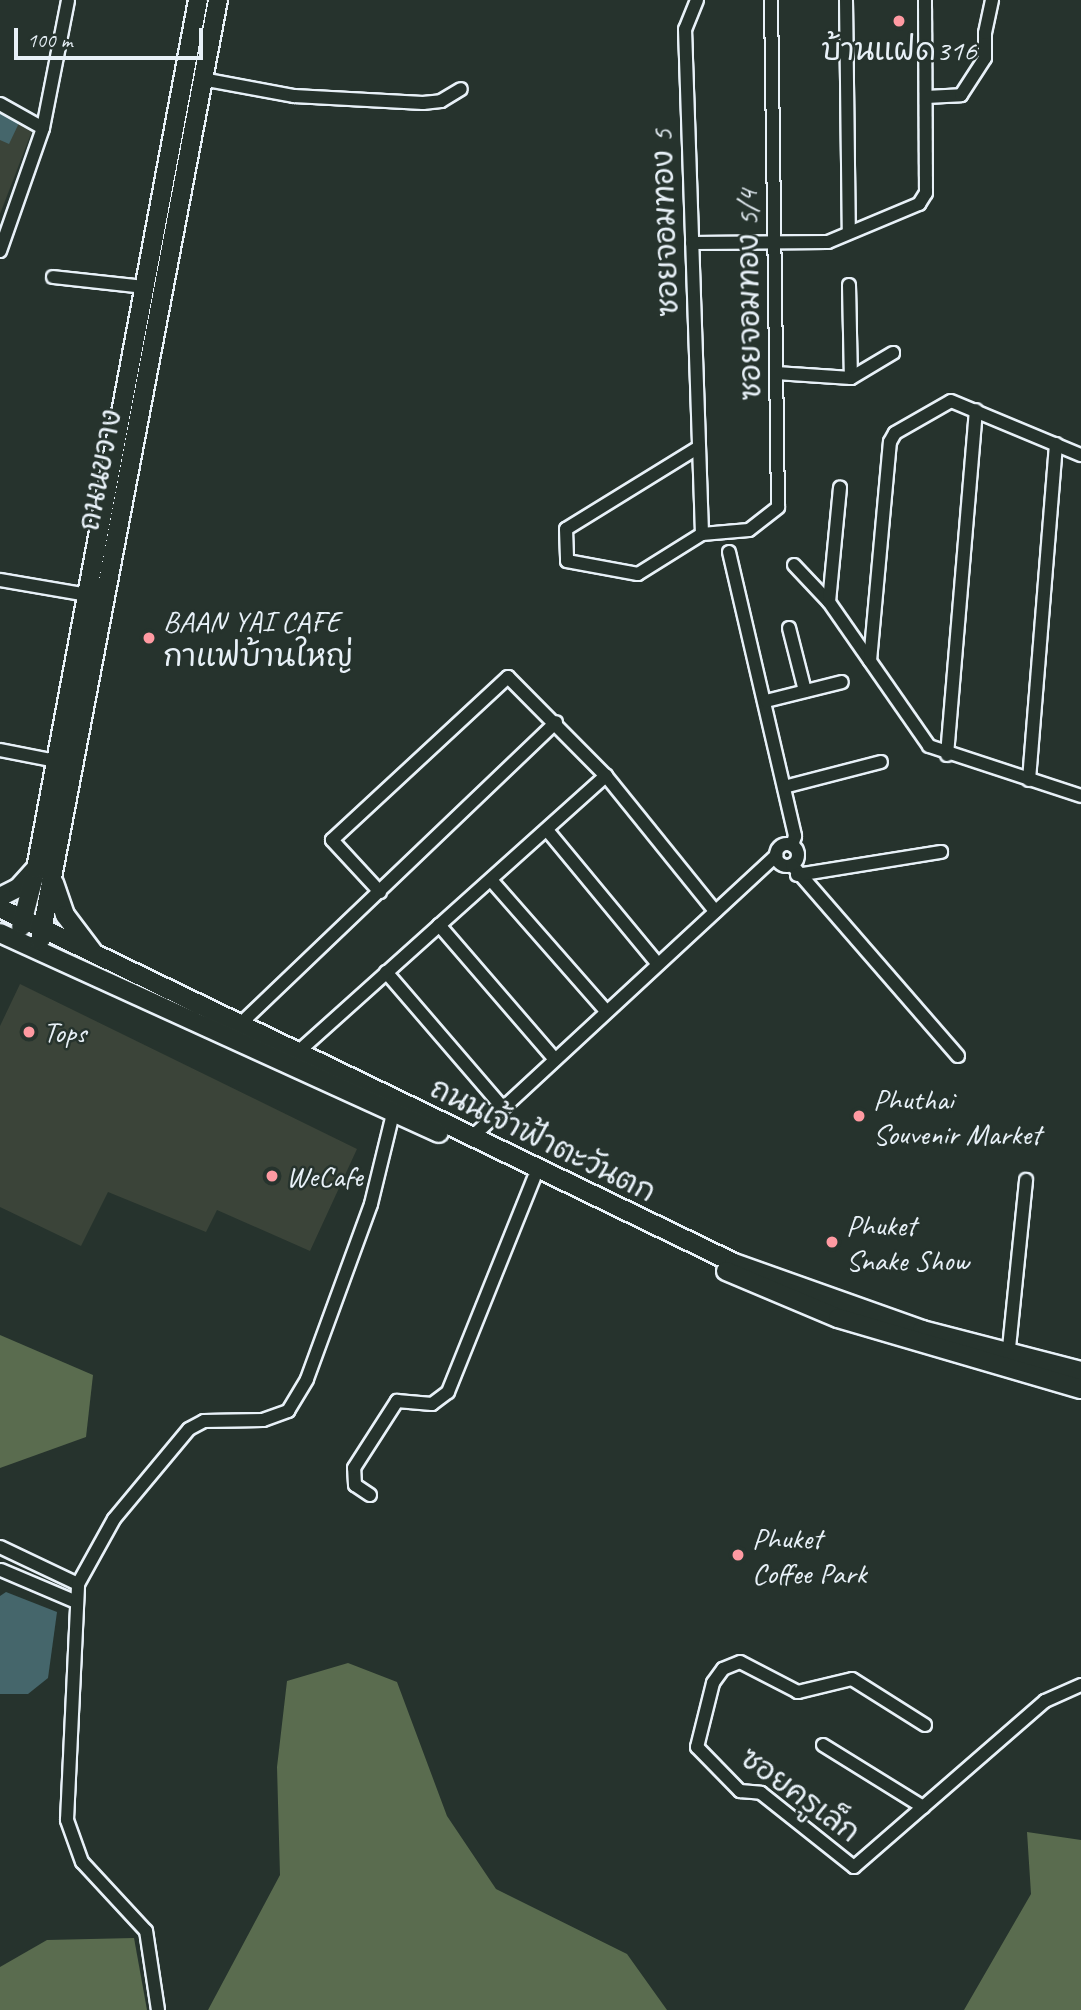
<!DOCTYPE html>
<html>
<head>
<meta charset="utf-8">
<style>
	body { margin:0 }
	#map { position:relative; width:1081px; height:2010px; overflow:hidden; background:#26332d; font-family:Caveat,"Playpen Sans Thai",sans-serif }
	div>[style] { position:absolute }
	.built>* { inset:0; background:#3b4439 }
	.green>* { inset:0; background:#5a6c4f }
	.water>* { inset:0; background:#45666b }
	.roads { filter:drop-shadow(2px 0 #e8f1f8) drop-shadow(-2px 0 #e8f1f8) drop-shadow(0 2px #e8f1f8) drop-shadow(0 -2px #e8f1f8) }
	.minor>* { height:12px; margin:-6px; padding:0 6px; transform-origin:6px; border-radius:6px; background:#26332d }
	.minor>.ring { margin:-6px; padding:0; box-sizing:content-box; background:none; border:12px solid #26332d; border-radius:50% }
	.secondary>* { height:18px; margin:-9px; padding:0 9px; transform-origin:9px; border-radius:9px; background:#26332d }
	.dots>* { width:19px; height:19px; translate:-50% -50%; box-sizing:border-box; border:4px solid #26332d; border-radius:50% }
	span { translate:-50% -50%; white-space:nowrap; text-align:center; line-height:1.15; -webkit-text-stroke:5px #26332d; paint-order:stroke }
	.poi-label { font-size:30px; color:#e8f1f8 }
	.left { translate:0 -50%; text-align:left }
	.street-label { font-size:30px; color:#e8f1f8 }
	.scale { position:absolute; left:14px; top:28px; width:189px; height:32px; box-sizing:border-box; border:4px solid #e8f1f8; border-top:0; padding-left:9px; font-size:21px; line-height:24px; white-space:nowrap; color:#e8f1f8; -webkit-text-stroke:5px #26332d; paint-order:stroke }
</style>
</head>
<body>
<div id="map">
	<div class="built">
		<i style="clip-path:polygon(0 106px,32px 131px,0 214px)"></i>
		<i style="clip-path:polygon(20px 984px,357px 1149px,310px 1251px,217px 1210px,206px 1232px,108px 1192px,81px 1246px,0 1207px,0 1026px)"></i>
	</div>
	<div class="green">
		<i style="clip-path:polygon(0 1335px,93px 1375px,86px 1437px,0 1468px)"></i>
		<i style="clip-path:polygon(348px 1663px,397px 1682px,447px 1816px,496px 1889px,627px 1954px,667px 2010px,208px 2010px,280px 1875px,277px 1767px,287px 1681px)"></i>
		<i style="clip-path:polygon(1027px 1832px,1081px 1840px,1081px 2010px,964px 2010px,1031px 1894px)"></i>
		<i style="clip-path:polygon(134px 1938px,147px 2010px,0 2010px,0 1967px,47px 1940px)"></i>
	</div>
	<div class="water">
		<i style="clip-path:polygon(0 113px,19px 123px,9px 144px,0 140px)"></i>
		<i style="clip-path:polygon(6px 1592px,57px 1612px,48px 1678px,28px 1694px,0 1694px,0 1596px)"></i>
	</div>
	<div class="roads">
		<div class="minor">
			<i style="left:697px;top:0;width:31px;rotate:112deg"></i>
			<i style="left:685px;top:29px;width:505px;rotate:88.07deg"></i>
			<i style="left:846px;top:0;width:232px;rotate:89.3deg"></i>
			<i style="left:202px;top:79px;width:94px;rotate:10.5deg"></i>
			<i style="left:294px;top:96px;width:129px;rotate:3.1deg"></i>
			<i style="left:423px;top:103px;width:18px;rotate:-6deg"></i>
			<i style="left:441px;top:101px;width:23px;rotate:-31deg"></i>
			<i style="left:926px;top:97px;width:35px;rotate:-3deg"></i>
			<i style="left:961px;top:95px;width:44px;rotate:-57deg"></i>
			<i style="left:985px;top:58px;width:25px;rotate:-90deg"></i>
			<i style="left:985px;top:33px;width:34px;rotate:-78deg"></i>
			<i style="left:0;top:104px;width:49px;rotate:29.2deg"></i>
			<i style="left:692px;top:243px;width:136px;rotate:-0.4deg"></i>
			<i style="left:828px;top:242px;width:99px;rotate:-22.7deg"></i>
			<i style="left:919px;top:204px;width:13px;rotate:-58deg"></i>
			<i style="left:926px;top:193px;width:193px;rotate:-90.3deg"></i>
			<i style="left:0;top:251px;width:130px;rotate:-70.7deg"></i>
			<i style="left:43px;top:128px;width:130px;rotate:-78.9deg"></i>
			<i style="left:53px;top:277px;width:93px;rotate:6.2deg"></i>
			<i style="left:849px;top:285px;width:93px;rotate:88.8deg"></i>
			<i style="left:776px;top:373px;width:75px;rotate:3.8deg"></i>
			<i style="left:851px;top:378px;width:49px;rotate:-30.8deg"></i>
			<i style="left:699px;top:447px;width:156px;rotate:148.3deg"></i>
			<i style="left:566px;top:529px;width:32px;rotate:88deg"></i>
			<i style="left:567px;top:561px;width:72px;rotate:10.4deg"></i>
			<i style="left:638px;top:574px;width:75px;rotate:-32deg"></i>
			<i style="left:702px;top:534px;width:47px;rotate:-4.9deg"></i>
			<i style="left:749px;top:530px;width:37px;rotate:-38deg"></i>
			<i style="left:778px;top:507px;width:507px;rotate:-90.79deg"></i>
			<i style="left:729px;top:552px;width:292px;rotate:76.9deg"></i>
			<i style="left:795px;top:836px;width:10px;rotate:107deg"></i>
			<i style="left:794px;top:565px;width:51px;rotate:46.6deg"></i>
			<i style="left:829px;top:602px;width:175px;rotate:55.2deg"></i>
			<i style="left:929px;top:746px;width:160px;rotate:18.2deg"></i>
			<i style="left:0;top:580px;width:95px;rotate:9.7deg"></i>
			<i style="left:829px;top:602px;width:115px;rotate:-84.5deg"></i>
			<i style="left:789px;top:628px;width:65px;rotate:75.7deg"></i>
			<i style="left:870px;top:661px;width:220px;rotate:-84.8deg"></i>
			<i style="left:890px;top:442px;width:10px;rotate:-61deg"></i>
			<i style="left:895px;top:433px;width:64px;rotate:-29.7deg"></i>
			<i style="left:951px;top:401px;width:141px;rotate:22.6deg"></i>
			<i style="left:766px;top:701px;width:78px;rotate:-14deg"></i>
			<i style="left:0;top:750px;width:57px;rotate:11.1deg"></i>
			<i style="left:947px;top:755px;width:346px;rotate:-85.2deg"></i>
			<i style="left:1029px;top:780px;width:337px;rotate:-85.4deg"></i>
			<i style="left:784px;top:787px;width:100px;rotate:-14.5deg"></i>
			<i style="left:547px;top:830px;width:174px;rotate:50.4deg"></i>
			<i class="ring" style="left:776px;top:844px;width:10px;height:10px"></i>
			<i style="left:792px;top:865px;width:253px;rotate:49deg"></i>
			<i style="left:797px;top:875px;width:146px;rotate:-9.1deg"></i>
			<i style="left:491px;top:880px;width:174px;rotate:48.7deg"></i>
			<i style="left:380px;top:892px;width:71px;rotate:-132.7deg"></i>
			<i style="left:332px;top:840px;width:240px;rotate:-42.8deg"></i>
			<i style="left:508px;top:677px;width:139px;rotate:45.3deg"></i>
			<i style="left:606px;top:776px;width:174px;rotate:51.1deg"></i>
			<i style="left:439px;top:925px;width:176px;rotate:49.2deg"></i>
			<i style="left:386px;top:972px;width:178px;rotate:49.3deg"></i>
			<i style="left:235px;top:1029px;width:444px;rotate:-43.7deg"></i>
			<i style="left:298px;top:1052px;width:414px;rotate:-41.9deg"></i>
			<i style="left:472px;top:1137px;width:415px;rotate:-42.8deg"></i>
			<i style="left:1008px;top:1358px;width:179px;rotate:-84.2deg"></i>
			<i style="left:370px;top:1495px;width:18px;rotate:-146deg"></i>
			<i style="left:355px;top:1485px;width:17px;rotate:-93deg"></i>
			<i style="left:354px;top:1468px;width:80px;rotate:-57.3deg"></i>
			<i style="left:397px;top:1401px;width:35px;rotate:5deg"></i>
			<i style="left:432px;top:1404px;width:20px;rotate:-37deg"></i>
			<i style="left:448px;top:1392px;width:231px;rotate:-68.1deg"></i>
			<i style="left:0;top:1547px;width:86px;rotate:25.4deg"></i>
			<i style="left:1px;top:1570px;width:79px;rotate:23deg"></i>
			<i style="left:925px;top:1725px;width:86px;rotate:-147.8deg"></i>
			<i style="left:852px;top:1679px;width:56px;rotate:166.5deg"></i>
			<i style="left:798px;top:1692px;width:65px;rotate:-152.7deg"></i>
			<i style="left:740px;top:1662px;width:18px;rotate:158deg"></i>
			<i style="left:723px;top:1669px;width:17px;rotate:126deg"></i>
			<i style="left:713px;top:1683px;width:66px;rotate:104deg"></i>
			<i style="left:697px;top:1747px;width:62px;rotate:45.7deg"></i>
			<i style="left:740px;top:1791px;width:21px;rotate:5deg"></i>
			<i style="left:761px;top:1793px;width:119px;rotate:38.5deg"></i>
			<i style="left:854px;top:1867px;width:253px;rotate:-41deg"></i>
			<i style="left:1045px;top:1701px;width:39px;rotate:-24deg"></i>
			<i style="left:823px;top:1745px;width:118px;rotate:31.8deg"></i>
			<i style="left:158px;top:2010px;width:80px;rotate:-98.6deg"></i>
			<i style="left:146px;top:1931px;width:94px;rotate:-132.8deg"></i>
			<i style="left:82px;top:1862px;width:45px;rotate:-109.7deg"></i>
			<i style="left:67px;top:1820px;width:236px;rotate:-87.3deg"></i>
			<i style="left:78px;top:1584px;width:74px;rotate:-61deg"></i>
			<i style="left:114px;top:1519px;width:117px;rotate:-50.2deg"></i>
			<i style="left:189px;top:1429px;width:17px;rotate:-28deg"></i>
			<i style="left:204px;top:1421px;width:59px;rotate:-1deg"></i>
			<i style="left:263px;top:1420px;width:27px;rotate:-20deg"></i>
			<i style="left:288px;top:1411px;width:37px;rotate:-59deg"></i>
			<i style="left:307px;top:1379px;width:186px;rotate:-69.9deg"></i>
			<i style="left:371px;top:1204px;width:93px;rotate:-76.3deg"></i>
		</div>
		<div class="secondary">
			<i style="left:54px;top:883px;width:34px;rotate:71deg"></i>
			<i style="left:65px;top:915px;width:46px;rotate:52.9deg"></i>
			<i style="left:0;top:897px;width:20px;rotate:-27deg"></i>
			<i style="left:18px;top:888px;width:25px;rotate:-48deg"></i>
			<i style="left:0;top:908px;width:815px;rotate:25.81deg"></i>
			<i style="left:734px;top:1263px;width:200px;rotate:19.6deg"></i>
			<i style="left:922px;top:1330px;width:164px;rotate:14.5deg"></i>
			<i style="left:21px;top:927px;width:60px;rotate:-75.5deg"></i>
			<i style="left:36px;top:869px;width:884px;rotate:-79.44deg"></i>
			<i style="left:0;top:933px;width:482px;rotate:24.5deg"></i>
			<i style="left:40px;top:941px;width:958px;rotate:-79.29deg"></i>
			<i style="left:726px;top:1271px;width:121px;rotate:22.8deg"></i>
			<i style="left:838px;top:1318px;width:253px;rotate:16.3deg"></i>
		</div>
	</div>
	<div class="dots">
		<i style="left:899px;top:21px;background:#ff9aa2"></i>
		<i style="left:149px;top:638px;background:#ff9aa2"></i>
		<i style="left:29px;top:1032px;background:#ff9aa2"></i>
		<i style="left:859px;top:1116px;background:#ff9aa2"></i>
		<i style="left:272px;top:1176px;background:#ff9aa2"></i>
		<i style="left:832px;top:1242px;background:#ff9aa2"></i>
		<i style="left:738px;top:1555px;background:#ff9aa2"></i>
	</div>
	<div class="poi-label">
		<span style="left:899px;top:50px">บ้านแฝด316</span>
		<span class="left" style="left:163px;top:638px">BAAN YAI CAFE<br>กาแฟบ้านใหญ่</span>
		<span class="left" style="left:43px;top:1032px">Tops</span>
		<span class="left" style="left:873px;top:1116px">Phuthai<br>Souvenir Market</span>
		<span class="left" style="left:286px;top:1176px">WeCafe</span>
		<span class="left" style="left:846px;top:1242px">Phuket<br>Snake Show</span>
		<span class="left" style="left:752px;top:1555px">Phuket<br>Coffee Park</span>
	</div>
	<div class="street-label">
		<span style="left:665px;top:223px;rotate:-92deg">ซอยจอมทอง 5</span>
		<span style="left:749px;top:295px;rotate:-91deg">ซอยจอมทอง 5/4</span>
		<span style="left:100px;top:470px;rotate:-79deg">ถนนขวาง</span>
		<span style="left:543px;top:1140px;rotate:26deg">ถนนเจ้าฟ้าตะวันตก</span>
		<span style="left:800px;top:1795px;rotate:36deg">ซอยครูเล็ก</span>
	</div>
	<div class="scale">100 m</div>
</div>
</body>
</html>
